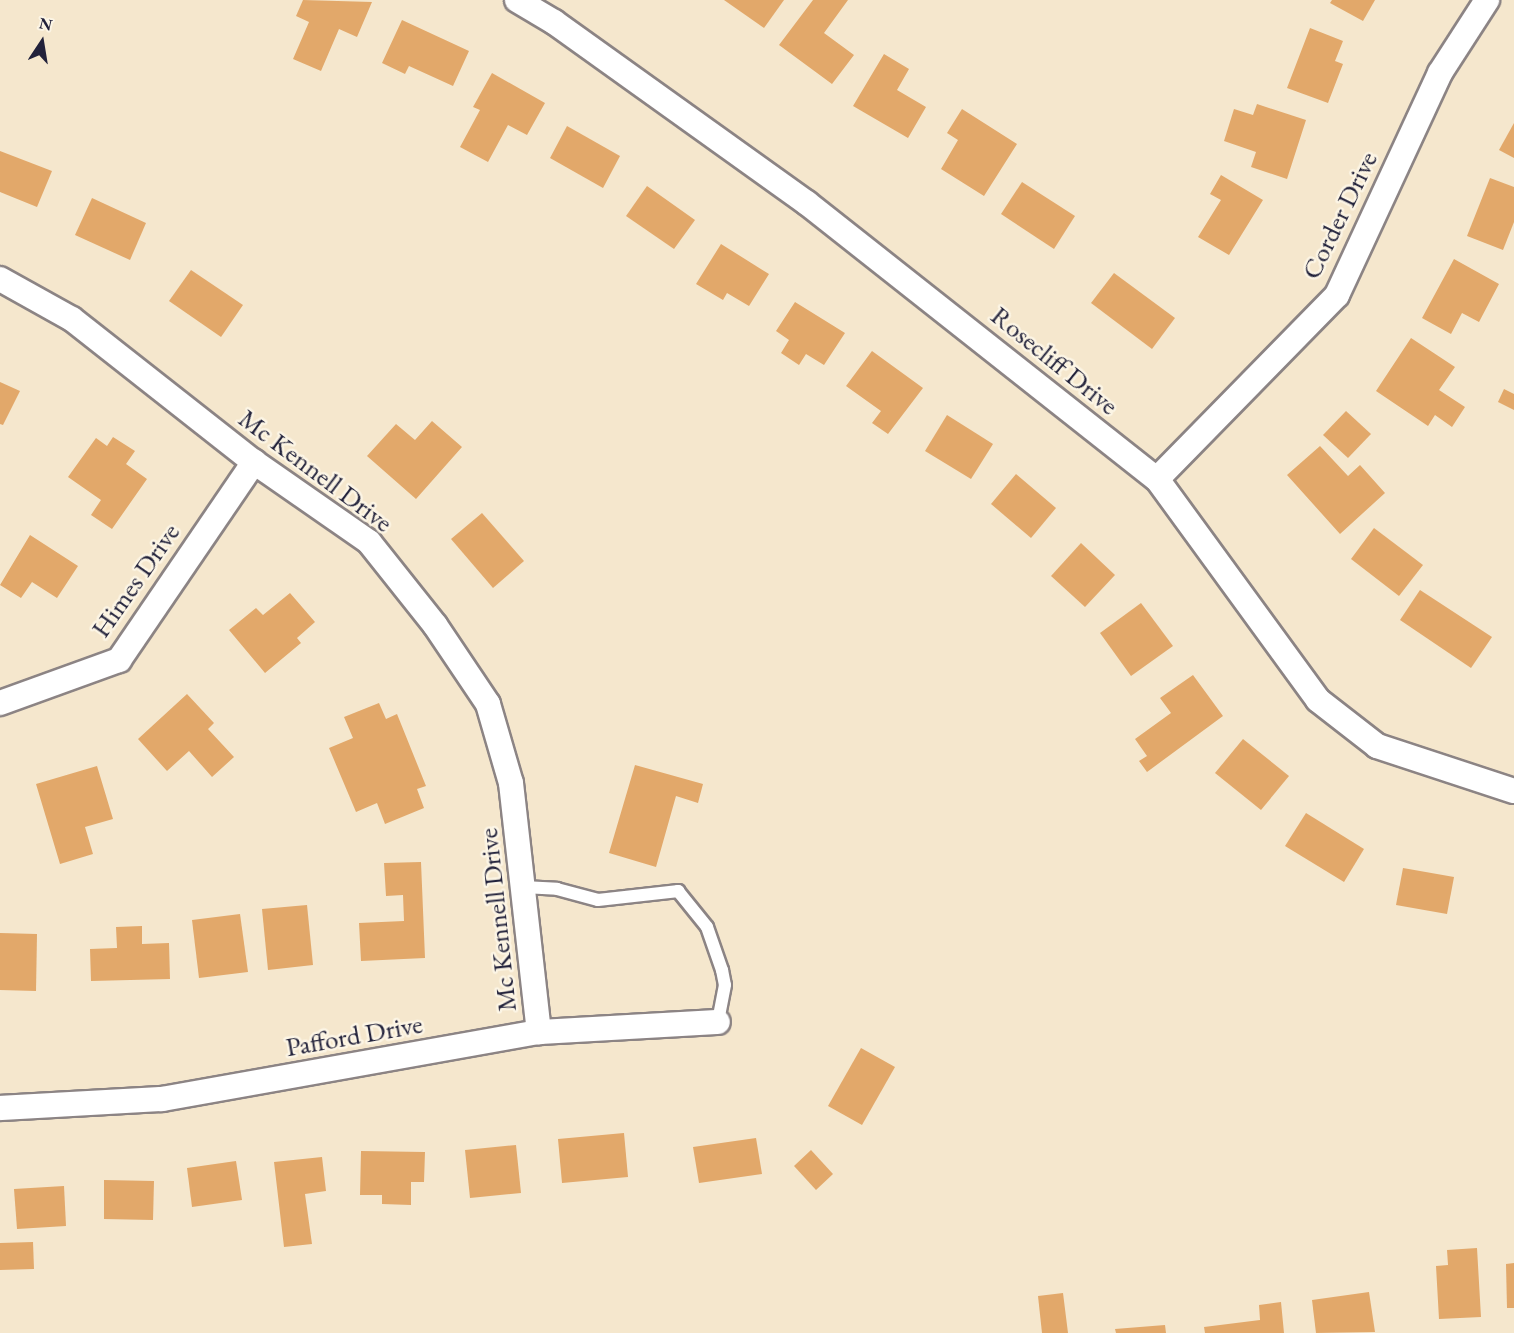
<!DOCTYPE html>
<html>
<head>
<meta charset="utf-8">
<style>
	body { margin:0 }
	#map { position:relative; width:1514px; height:1333px; overflow:hidden; background:#f5e7cd; font-family:"EB Garamond",serif }
	div>[style] { position:absolute }
	.building>* { inset:0; background:#e2a86a }
	.roads { filter:drop-shadow(2px 0 #8c8484) drop-shadow(-2px 0 #8c8484) drop-shadow(0 2px #8c8484) drop-shadow(0 -2px #8c8484) }
	.lane>* { height:12px; margin:-6px; padding:0 6px; transform-origin:6px; border-radius:6px; background:#fff }
	.street>* { height:24px; margin:-12px; padding:0 12px; transform-origin:12px; border-radius:12px; background:#fff }
	span { translate:-50% -50%; white-space:nowrap; text-align:center; line-height:1.15; -webkit-text-stroke:5px #fcf5e5; paint-order:stroke }
	.street-label { font-size:27px; color:#22223b }
	.north { position:absolute; left:12px; top:12px; width:60px; height:60px; -webkit-text-stroke:4px #fcf5e5; paint-order:stroke; rotate:12deg; font-size:16px; font-weight:700; line-height:24px; text-align:center; color:#22223b }
	.north::after { content:''; display:block; margin:auto; width:21px; height:27px; background:#22223b; clip-path:polygon(50% 0,100% 100%,50% 72%,0 100%) }
</style>
</head>
<body>
<div id="map">
	<div class="building">
		<i style="clip-path:polygon(303px 0,372px 2px,357px 37px,339px 29px,321px 71px,293px 59px,309px 22px,296px 16px)"></i>
		<i style="clip-path:polygon(724px 0,784px 0,764px 28px)"></i>
		<i style="clip-path:polygon(813px 0,848px 0,824px 33px,854px 55px,832px 84px,779px 45px)"></i>
		<i style="clip-path:polygon(1332px 0,1375px 0,1363px 21px,1330px 3px)"></i>
		<i style="clip-path:polygon(402px 20px,469px 51px,453px 86px,409px 66px,405px 74px,382px 63px)"></i>
		<i style="clip-path:polygon(1310px 28px,1343px 41px,1335px 61px,1343px 64px,1328px 103px,1287px 88px)"></i>
		<i style="clip-path:polygon(884px 54px,909px 69px,897px 90px,926px 107px,908px 138px,853px 106px)"></i>
		<i style="clip-path:polygon(492px 73px,545px 103px,527px 135px,508px 125px,488px 162px,460px 147px,480px 110px,473px 107px)"></i>
		<i style="clip-path:polygon(1257px 104px,1306px 120px,1287px 179px,1251px 167px,1256px 152px,1224px 141px,1234px 109px,1253px 115px)"></i>
		<i style="clip-path:polygon(962px 109px,1017px 144px,984px 196px,941px 169px,958px 140px,947px 133px)"></i>
		<i style="clip-path:polygon(1514px 123px,1514px 158px,1499px 150px)"></i>
		<i style="clip-path:polygon(567px 126px,620px 156px,603px 188px,550px 158px)"></i>
		<i style="clip-path:polygon(0 151px,52px 171px,37px 207px,0 192px)"></i>
		<i style="clip-path:polygon(1221px 175px,1263px 200px,1229px 255px,1198px 237px,1221px 200px,1210px 194px)"></i>
		<i style="clip-path:polygon(1490px 178px,1514px 187px,1514px 222px,1503px 250px,1467px 236px)"></i>
		<i style="clip-path:polygon(1022px 182px,1075px 216px,1054px 249px,1001px 214px)"></i>
		<i style="clip-path:polygon(647px 186px,695px 220px,674px 249px,626px 216px)"></i>
		<i style="clip-path:polygon(92px 198px,146px 223px,130px 260px,75px 235px)"></i>
		<i style="clip-path:polygon(721px 244px,769px 274px,749px 306px,727px 293px,723px 300px,696px 284px)"></i>
		<i style="clip-path:polygon(1454px 259px,1499px 284px,1479px 322px,1462px 313px,1451px 334px,1422px 318px)"></i>
		<i style="clip-path:polygon(191px 270px,243px 305px,221px 337px,169px 301px)"></i>
		<i style="clip-path:polygon(1114px 273px,1175px 318px,1152px 349px,1091px 303px)"></i>
		<i style="clip-path:polygon(795px 302px,845px 333px,824px 365px,806px 354px,799px 365px,781px 353px,789px 340px,776px 331px)"></i>
		<i style="clip-path:polygon(1411px 338px,1455px 367px,1439px 390px,1465px 407px,1452px 427px,1435px 415px,1428px 426px,1376px 391px)"></i>
		<i style="clip-path:polygon(872px 351px,923px 388px,888px 434px,872px 423px,881px 411px,846px 386px)"></i>
		<i style="clip-path:polygon(0 382px,20px 391px,3px 425px,0 424px)"></i>
		<i style="clip-path:polygon(1504px 389px,1514px 394px,1514px 410px,1498px 402px)"></i>
		<i style="clip-path:polygon(1346px 411px,1371px 434px,1348px 458px,1323px 435px)"></i>
		<i style="clip-path:polygon(947px 415px,993px 444px,971px 479px,925px 451px)"></i>
		<i style="clip-path:polygon(432px 421px,462px 447px,416px 499px,367px 456px,396px 424px,415px 440px)"></i>
		<i style="clip-path:polygon(113px 437px,135px 451px,126px 464px,147px 479px,112px 529px,91px 515px,101px 500px,68px 477px,96px 438px,107px 446px)"></i>
		<i style="clip-path:polygon(1320px 446px,1348px 476px,1360px 465px,1385px 493px,1340px 534px,1287px 475px)"></i>
		<i style="clip-path:polygon(1016px 474px,1056px 508px,1031px 538px,991px 504px)"></i>
		<i style="clip-path:polygon(482px 513px,524px 561px,493px 588px,451px 539px)"></i>
		<i style="clip-path:polygon(1374px 528px,1423px 565px,1399px 596px,1351px 559px)"></i>
		<i style="clip-path:polygon(30px 535px,78px 566px,57px 598px,32px 582px,21px 598px,0 585px)"></i>
		<i style="clip-path:polygon(1081px 543px,1115px 575px,1085px 607px,1051px 576px)"></i>
		<i style="clip-path:polygon(1420px 590px,1492px 637px,1471px 668px,1400px 620px)"></i>
		<i style="clip-path:polygon(290px 593px,315px 622px,297px 638px,301px 643px,265px 673px,229px 630px,256px 608px,263px 615px)"></i>
		<i style="clip-path:polygon(1141px 603px,1173px 646px,1131px 676px,1100px 633px)"></i>
		<i style="clip-path:polygon(1193px 675px,1223px 716px,1147px 772px,1139px 761px,1147px 756px,1135px 739px,1171px 713px,1160px 698px)"></i>
		<i style="clip-path:polygon(187px 694px,214px 723px,208px 729px,234px 757px,212px 777px,189px 751px,167px 771px,138px 739px)"></i>
		<i style="clip-path:polygon(379px 703px,386px 719px,397px 714px,426px 786px,417px 789px,424px 808px,385px 824px,377px 803px,356px 812px,329px 748px,353px 738px,344px 717px)"></i>
		<i style="clip-path:polygon(1243px 739px,1289px 776px,1261px 810px,1215px 773px)"></i>
		<i style="clip-path:polygon(635px 765px,703px 784px,698px 803px,676px 796px,656px 867px,609px 853px)"></i>
		<i style="clip-path:polygon(97px 766px,113px 819px,85px 827px,93px 854px,60px 864px,36px 784px)"></i>
		<i style="clip-path:polygon(1306px 813px,1364px 849px,1344px 882px,1285px 846px)"></i>
		<i style="clip-path:polygon(421px 862px,425px 958px,361px 961px,359px 923px,404px 921px,403px 895px,386px 896px,384px 863px)"></i>
		<i style="clip-path:polygon(1403px 868px,1454px 877px,1447px 914px,1396px 905px)"></i>
		<i style="clip-path:polygon(307px 905px,313px 965px,268px 970px,262px 909px)"></i>
		<i style="clip-path:polygon(240px 914px,248px 972px,199px 978px,192px 920px)"></i>
		<i style="clip-path:polygon(142px 926px,142px 944px,169px 943px,170px 979px,91px 981px,90px 949px,117px 948px,116px 927px)"></i>
		<i style="clip-path:polygon(0 933px,37px 934px,36px 991px,0 990px)"></i>
		<i style="clip-path:polygon(861px 1048px,895px 1067px,862px 1125px,828px 1106px)"></i>
		<i style="clip-path:polygon(624px 1133px,628px 1177px,562px 1183px,558px 1139px)"></i>
		<i style="clip-path:polygon(756px 1138px,762px 1174px,699px 1183px,693px 1147px)"></i>
		<i style="clip-path:polygon(516px 1145px,521px 1193px,470px 1198px,465px 1150px)"></i>
		<i style="clip-path:polygon(811px 1150px,833px 1174px,816px 1190px,794px 1166px)"></i>
		<i style="clip-path:polygon(361px 1151px,425px 1152px,424px 1182px,411px 1182px,411px 1205px,382px 1204px,382px 1195px,360px 1195px)"></i>
		<i style="clip-path:polygon(322px 1157px,326px 1191px,305px 1194px,312px 1244px,284px 1247px,274px 1162px)"></i>
		<i style="clip-path:polygon(236px 1161px,242px 1200px,192px 1207px,187px 1168px)"></i>
		<i style="clip-path:polygon(104px 1180px,154px 1181px,153px 1220px,104px 1219px)"></i>
		<i style="clip-path:polygon(64px 1186px,66px 1226px,17px 1229px,14px 1189px)"></i>
		<i style="clip-path:polygon(33px 1242px,34px 1269px,0 1270px,0 1243px)"></i>
		<i style="clip-path:polygon(1477px 1248px,1481px 1317px,1439px 1319px,1436px 1266px,1448px 1265px,1447px 1250px)"></i>
		<i style="clip-path:polygon(1514px 1263px,1514px 1308px,1507px 1308px,1506px 1264px)"></i>
		<i style="clip-path:polygon(1369px 1292px,1375px 1332px,1316px 1333px,1312px 1300px)"></i>
		<i style="clip-path:polygon(1063px 1293px,1068px 1333px,1042px 1333px,1038px 1296px)"></i>
		<i style="clip-path:polygon(1281px 1302px,1284px 1333px,1205px 1333px,1204px 1327px,1260px 1320px,1259px 1305px)"></i>
		<i style="clip-path:polygon(1165px 1325px,1166px 1333px,1116px 1333px,1115px 1329px)"></i>
	</div>
	<div class="roads">
		<div class="lane">
			<i style="left:523px;top:887px;width:34px;rotate:3deg"></i>
			<i style="left:557px;top:889px;width:42px;rotate:15deg"></i>
			<i style="left:598px;top:900px;width:81px;rotate:-6.4deg"></i>
			<i style="left:678px;top:891px;width:46px;rotate:51.1deg"></i>
			<i style="left:707px;top:927px;width:46px;rotate:70.8deg"></i>
			<i style="left:722px;top:970px;width:15px;rotate:79deg"></i>
			<i style="left:725px;top:985px;width:38px;rotate:101deg"></i>
		</div>
		<div class="street">
			<i style="left:517px;top:0;width:43px;rotate:30.7deg"></i>
			<i style="left:554px;top:22px;width:311px;rotate:35.6deg"></i>
			<i style="left:807px;top:203px;width:446px;rotate:38.3deg"></i>
			<i style="left:1157px;top:479px;width:273px;rotate:53.9deg"></i>
			<i style="left:1318px;top:700px;width:75px;rotate:37.9deg"></i>
			<i style="left:1377px;top:746px;width:144px;rotate:18.2deg"></i>
			<i style="left:0;top:279px;width:82px;rotate:29.1deg"></i>
			<i style="left:72px;top:319px;width:231px;rotate:38.2deg"></i>
			<i style="left:254px;top:462px;width:140px;rotate:34.8deg"></i>
			<i style="left:369px;top:542px;width:106px;rotate:51.5deg"></i>
			<i style="left:435px;top:625px;width:95px;rotate:56.1deg"></i>
			<i style="left:488px;top:704px;width:82px;rotate:73.8deg"></i>
			<i style="left:511px;top:783px;width:251px;rotate:83.6deg"></i>
			<i style="left:1157px;top:479px;width:257px;rotate:-45.6deg"></i>
			<i style="left:1337px;top:295px;width:245px;rotate:-65.1deg"></i>
			<i style="left:1440px;top:73px;width:87px;rotate:-57.2deg"></i>
			<i style="left:0;top:703px;width:127px;rotate:-19.9deg"></i>
			<i style="left:119px;top:660px;width:240px;rotate:-55.7deg"></i>
			<i style="left:0;top:1108px;width:162px;rotate:-3.2deg"></i>
			<i style="left:162px;top:1099px;width:383px;rotate:-10.1deg"></i>
			<i style="left:539px;top:1032px;width:179px;rotate:-3.2deg"></i>
		</div>
	</div>
	<div class="street-label">
		<span style="left:1339px;top:215px;rotate:-64deg">Corder Drive</span>
		<span style="left:1055px;top:360px;rotate:39deg">Rosecliff Drive</span>
		<span style="left:316px;top:470px;rotate:37deg">Mc Kennell Drive</span>
		<span style="left:135px;top:580px;rotate:-55deg">Himes Drive</span>
		<span style="left:497px;top:920px;rotate:-96deg">Mc Kennell Drive</span>
		<span style="left:354px;top:1035px;rotate:-10deg">Pafford Drive</span>
	</div>
	<div class="north">N</div>
</div>
</body>
</html>
